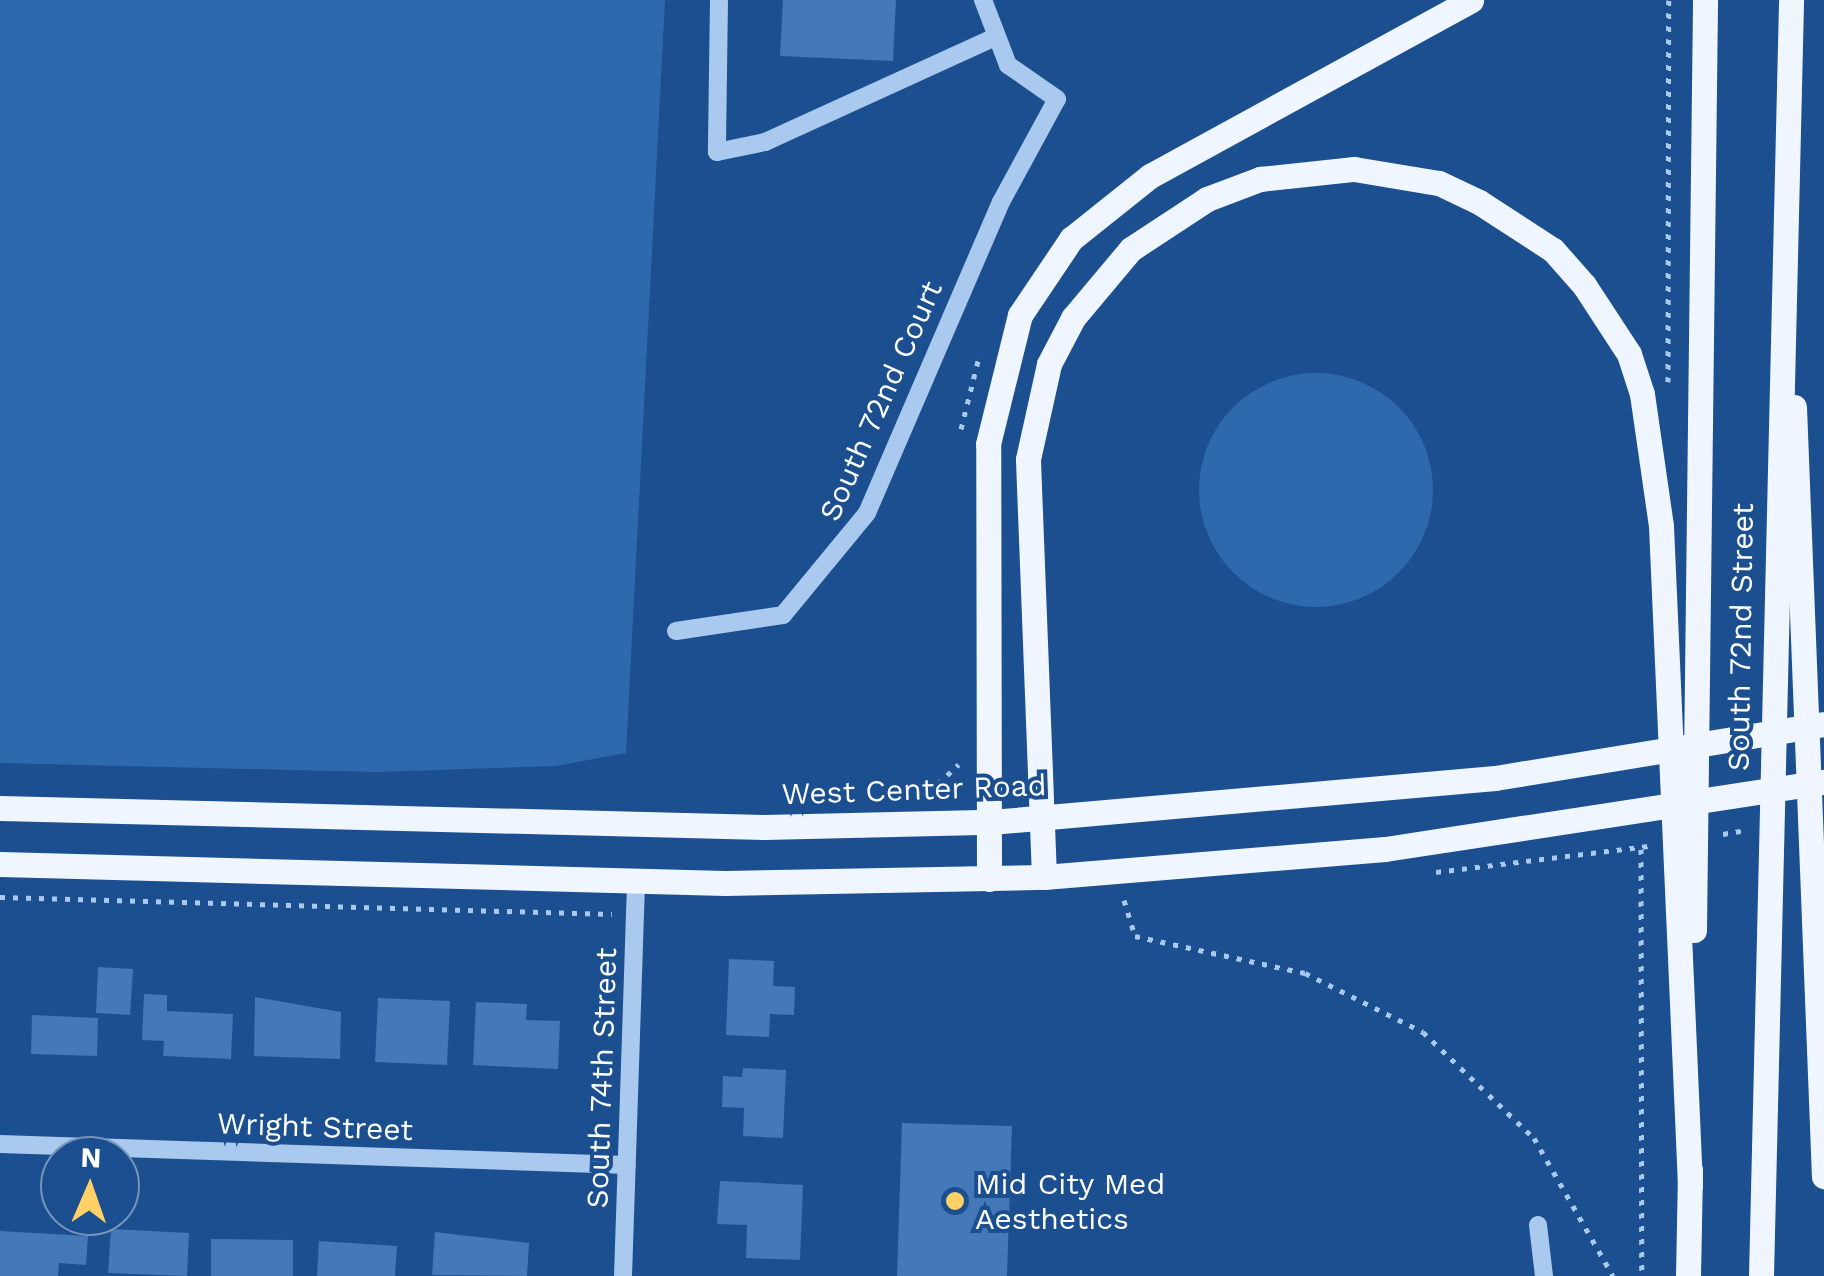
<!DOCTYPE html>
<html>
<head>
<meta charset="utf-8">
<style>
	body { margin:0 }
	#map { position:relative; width:1824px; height:1276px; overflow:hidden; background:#1b4f8f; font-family:"Work Sans",sans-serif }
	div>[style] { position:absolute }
	.green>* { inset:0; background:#2e69ad }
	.round { border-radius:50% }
	.building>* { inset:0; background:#4478b7 }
	.path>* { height:5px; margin-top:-2.5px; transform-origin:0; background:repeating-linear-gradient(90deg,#a9c9ee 0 5px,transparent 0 13px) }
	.minor>* { height:18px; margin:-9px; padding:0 9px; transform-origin:9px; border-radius:9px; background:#a9c9ee }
	.major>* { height:25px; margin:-12.5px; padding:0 12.5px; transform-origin:12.5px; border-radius:12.5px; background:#f0f6ff }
	.dots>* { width:28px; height:28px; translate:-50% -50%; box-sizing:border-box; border:5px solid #1b4f8f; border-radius:50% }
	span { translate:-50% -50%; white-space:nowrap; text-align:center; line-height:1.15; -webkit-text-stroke:8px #1b4f8f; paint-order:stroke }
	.street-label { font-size:30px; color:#fff }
	.poi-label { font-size:30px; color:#fff }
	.left { translate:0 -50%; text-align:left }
	.north { position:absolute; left:40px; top:1136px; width:100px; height:100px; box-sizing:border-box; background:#1b4f8f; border:2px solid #7695bc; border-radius:50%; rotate:2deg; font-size:28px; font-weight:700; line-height:40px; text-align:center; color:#fff }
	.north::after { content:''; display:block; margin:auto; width:35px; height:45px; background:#ffd166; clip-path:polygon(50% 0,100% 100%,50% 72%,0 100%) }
</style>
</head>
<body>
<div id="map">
	<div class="green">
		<i style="clip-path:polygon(0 0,665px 0,626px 753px,556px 766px,376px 772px,0 763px)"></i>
		<i class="round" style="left:1199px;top:373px;width:234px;height:234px"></i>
	</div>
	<div class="building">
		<i style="clip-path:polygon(783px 0,896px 0,893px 61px,780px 56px)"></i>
		<i style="clip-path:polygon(729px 959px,774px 961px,773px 986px,795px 987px,794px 1015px,770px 1014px,769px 1037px,726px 1035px)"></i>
		<i style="clip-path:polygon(98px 967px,133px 969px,130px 1015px,96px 1013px)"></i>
		<i style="clip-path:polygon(144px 994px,167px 995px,167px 1011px,233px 1014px,231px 1059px,163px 1056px,164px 1041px,142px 1040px)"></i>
		<i style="clip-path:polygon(255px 997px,341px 1012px,340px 1059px,254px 1056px)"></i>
		<i style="clip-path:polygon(378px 998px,450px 1001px,447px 1065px,375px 1062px)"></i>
		<i style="clip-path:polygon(476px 1002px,527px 1004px,526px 1020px,560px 1021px,558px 1069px,473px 1065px)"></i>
		<i style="clip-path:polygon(32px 1015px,98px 1018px,97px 1056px,31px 1054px)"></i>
		<i style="clip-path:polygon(743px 1068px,786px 1070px,783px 1138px,743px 1136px,744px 1108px,722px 1107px,723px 1076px,742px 1077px)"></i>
		<i style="clip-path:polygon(902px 1123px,1012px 1126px,1007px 1276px,897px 1276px)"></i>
		<i style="clip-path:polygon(720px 1181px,803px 1185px,800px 1260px,746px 1258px,747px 1225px,717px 1224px)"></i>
		<i style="clip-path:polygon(111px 1229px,189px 1233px,187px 1276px,108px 1273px)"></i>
		<i style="clip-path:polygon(0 1231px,88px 1236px,86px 1265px,59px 1263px,58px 1276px,0 1276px)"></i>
		<i style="clip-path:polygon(435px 1232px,529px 1243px,527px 1276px,432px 1275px)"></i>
		<i style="clip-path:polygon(211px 1239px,293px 1240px,293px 1276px,211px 1276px)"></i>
		<i style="clip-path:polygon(319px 1241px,397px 1246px,395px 1276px,317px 1276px)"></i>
	</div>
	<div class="path">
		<i style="left:1668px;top:382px;width:382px;rotate:-89.9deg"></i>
		<i style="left:961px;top:429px;width:78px;rotate:-76deg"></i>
		<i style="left:928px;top:793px;width:42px;rotate:-43.1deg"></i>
		<i style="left:1723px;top:834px;width:23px;rotate:-10deg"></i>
		<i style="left:1641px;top:849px;width:427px;rotate:89.9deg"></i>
		<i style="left:1436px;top:872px;width:214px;rotate:-7deg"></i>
		<i style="left:0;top:897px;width:612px;rotate:1.59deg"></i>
		<i style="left:1124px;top:900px;width:38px;rotate:73deg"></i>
		<i style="left:1135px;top:936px;width:174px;rotate:12.3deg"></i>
		<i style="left:1305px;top:973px;width:132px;rotate:26.6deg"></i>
		<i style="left:1423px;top:1032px;width:153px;rotate:43.7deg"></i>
		<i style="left:1534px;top:1138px;width:159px;rotate:60.2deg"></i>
	</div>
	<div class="minor">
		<i style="left:719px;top:0;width:152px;rotate:90.8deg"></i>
		<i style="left:717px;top:152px;width:49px;rotate:-11.8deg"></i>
		<i style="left:765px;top:142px;width:251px;rotate:-24.5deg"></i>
		<i style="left:676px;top:631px;width:108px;rotate:-8.5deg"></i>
		<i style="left:783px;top:615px;width:132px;rotate:-50.5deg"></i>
		<i style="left:867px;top:513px;width:339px;rotate:-66.7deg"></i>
		<i style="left:1001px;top:202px;width:117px;rotate:-61.5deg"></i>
		<i style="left:1057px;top:99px;width:60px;rotate:-145.2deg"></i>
		<i style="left:1008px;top:65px;width:70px;rotate:-111deg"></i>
		<i style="left:0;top:1144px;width:627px;rotate:1.92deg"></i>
		<i style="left:1538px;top:1225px;width:51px;rotate:83.3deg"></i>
		<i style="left:623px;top:1276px;width:395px;rotate:-88.1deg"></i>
	</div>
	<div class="major">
		<i style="left:1794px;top:407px;width:770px;rotate:87.77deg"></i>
		<i style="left:0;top:808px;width:764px;rotate:1.42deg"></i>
		<i style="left:764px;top:827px;width:227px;rotate:-1.3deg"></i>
		<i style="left:991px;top:822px;width:506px;rotate:-4.99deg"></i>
		<i style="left:1495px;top:778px;width:333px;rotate:-9.3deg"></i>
		<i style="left:0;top:864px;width:725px;rotate:1.5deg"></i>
		<i style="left:725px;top:883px;width:319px;rotate:-1.1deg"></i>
		<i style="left:1044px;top:877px;width:342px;rotate:-4.7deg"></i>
		<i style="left:1385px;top:849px;width:444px;rotate:-8.7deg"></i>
		<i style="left:1044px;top:877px;width:418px;rotate:-92.2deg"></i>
		<i style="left:1028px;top:459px;width:97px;rotate:-77.5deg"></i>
		<i style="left:1049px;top:364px;width:52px;rotate:-62.4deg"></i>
		<i style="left:1073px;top:318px;width:90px;rotate:-50deg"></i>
		<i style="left:1131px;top:249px;width:91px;rotate:-33.3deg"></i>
		<i style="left:1207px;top:199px;width:57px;rotate:-20.7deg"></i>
		<i style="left:1260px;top:179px;width:95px;rotate:-6.1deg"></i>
		<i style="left:1354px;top:169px;width:86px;rotate:9.4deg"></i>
		<i style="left:1439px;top:183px;width:44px;rotate:25.4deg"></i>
		<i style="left:1479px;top:202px;width:88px;rotate:33deg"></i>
		<i style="left:1553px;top:250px;width:47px;rotate:48.5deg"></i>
		<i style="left:1584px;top:285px;width:82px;rotate:56.9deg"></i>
		<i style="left:1629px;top:354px;width:42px;rotate:72deg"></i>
		<i style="left:1642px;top:394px;width:133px;rotate:81.8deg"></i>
		<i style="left:1661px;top:526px;width:660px;rotate:87.48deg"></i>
		<i style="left:989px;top:879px;width:435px;rotate:-90.1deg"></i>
		<i style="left:988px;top:444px;width:133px;rotate:-76.1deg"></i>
		<i style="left:1020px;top:315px;width:92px;rotate:-56.1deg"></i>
		<i style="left:1071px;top:239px;width:101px;rotate:-38.6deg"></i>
		<i style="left:1150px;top:176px;width:366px;rotate:-28.7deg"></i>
		<i style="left:1694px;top:930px;width:930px;rotate:-89.32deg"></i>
		<i style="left:1688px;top:1276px;width:106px;rotate:-88.9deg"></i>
		<i style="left:1761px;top:1276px;width:1276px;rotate:-88.65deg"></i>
	</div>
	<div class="dots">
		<i style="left:955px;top:1201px;background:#ffd166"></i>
	</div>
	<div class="street-label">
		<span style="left:881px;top:401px;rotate:-66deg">South 72nd Court</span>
		<span style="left:1741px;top:637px;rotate:-89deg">South 72nd Street</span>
		<span style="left:914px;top:790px;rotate:-2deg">West Center Road</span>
		<span style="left:602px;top:1078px;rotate:-88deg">South 74th Street</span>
		<span style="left:315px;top:1127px;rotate:2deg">Wright Street</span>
	</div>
	<div class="poi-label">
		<span class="left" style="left:975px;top:1201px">Mid City Med<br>Aesthetics</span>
	</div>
	<div class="north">N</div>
</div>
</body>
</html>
